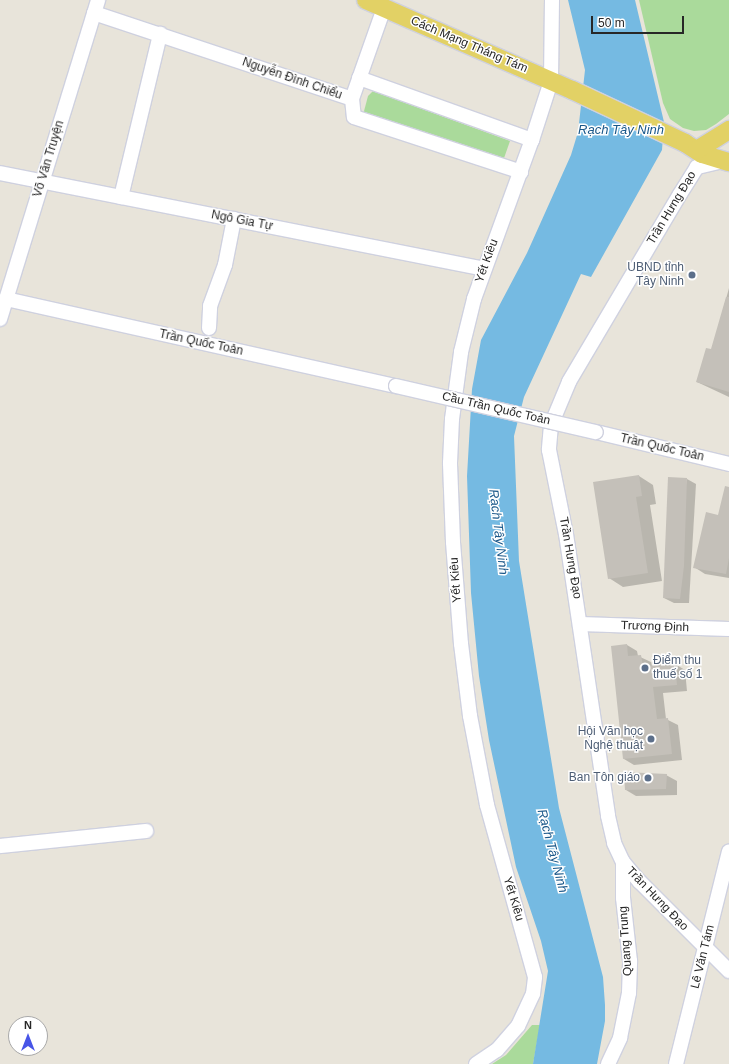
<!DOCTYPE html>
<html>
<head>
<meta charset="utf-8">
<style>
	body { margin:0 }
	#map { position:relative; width:729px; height:1064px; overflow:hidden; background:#e8e4da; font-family:Arial,sans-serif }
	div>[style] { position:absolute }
	.green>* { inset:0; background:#aada9b }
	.water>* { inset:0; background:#75bae2 }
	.shadow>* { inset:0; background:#0003 }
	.building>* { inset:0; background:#c4c0b9 }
	.roads { filter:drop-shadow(1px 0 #cfd1df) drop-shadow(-1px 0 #cfd1df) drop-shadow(0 1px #cfd1df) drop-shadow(0 -1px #cfd1df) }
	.minor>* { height:14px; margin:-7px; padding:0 7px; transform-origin:7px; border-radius:7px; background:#fff }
	.major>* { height:18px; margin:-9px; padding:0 9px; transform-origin:9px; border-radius:9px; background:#e2d165 }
	.bridges { filter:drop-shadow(1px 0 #cfd1df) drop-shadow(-1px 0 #cfd1df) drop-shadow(0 1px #cfd1df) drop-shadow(0 -1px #cfd1df) }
	.minor-bridge>* { height:14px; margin:-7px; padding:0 7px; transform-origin:7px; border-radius:7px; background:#fff }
	.dots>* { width:11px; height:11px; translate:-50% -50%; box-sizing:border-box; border:2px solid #fff; border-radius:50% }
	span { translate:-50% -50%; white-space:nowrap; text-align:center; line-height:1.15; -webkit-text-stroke:3px #fff; paint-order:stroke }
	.street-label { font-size:12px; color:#272727 }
	.service-label { font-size:12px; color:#4e5e75 }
	.right { translate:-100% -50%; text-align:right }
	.left { translate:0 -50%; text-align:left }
	.water-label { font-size:13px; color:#195789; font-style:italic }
	.north { position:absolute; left:8px; top:1016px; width:40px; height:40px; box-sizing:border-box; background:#fff; border:1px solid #a9a9a9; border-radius:50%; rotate:0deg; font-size:11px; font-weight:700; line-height:16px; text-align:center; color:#272727 }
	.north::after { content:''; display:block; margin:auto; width:14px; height:18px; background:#4855e7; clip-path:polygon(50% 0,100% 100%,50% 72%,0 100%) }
	.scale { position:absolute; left:591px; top:16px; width:93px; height:18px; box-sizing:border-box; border:2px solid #272727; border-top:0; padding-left:5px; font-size:12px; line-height:14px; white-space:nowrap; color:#272727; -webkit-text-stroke:3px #fff; paint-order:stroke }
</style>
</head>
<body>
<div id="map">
	<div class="green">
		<i style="clip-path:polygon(639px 0,729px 0,729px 114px,716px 124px,706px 130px,694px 131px,683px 128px,670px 119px,663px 103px)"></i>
		<i style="clip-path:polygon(373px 91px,510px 141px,503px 161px,363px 115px,368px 96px)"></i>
		<i style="clip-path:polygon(532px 1025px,540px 1025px,533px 1064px,492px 1064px,506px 1055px)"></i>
	</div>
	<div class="water">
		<i style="clip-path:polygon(568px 0,635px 0,664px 122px,662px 150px,591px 277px,581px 274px,524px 397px,514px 436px,519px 561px,559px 808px,603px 977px,605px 1005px,605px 1021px,597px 1064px,533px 1064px,548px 971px,541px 941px,516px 867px,489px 740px,479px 676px,471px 593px,467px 476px,472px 389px,481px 340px,527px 253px,571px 155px,578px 132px,585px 70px)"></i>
	</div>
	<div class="shadow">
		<i style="clip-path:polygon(729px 288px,729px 397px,697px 382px,712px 350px)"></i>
		<i style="clip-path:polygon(639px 476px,653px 485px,656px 504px,650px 505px,662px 581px,623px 587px,609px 578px)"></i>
		<i style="clip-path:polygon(687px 479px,696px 484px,689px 603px,674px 603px,664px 598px)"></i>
		<i style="clip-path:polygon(729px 506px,729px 578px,705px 574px,694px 567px,719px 516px)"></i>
		<i style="clip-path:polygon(627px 645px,637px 651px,638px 656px,651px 662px,652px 666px,675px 664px,685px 670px,687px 691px,663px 693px,666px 719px,678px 725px,682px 760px,634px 765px,624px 759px)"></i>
		<i style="clip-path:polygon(666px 775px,677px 781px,677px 795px,636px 796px,626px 790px)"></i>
	</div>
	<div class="building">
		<i style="clip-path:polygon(726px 297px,729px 297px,729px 392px,696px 382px,706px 348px,711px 349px)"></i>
		<i style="clip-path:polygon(639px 475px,642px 496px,636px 497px,648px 573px,608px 579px,593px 482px)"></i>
		<i style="clip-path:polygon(668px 477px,687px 478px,684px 566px,680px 599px,663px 598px)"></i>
		<i style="clip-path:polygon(725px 486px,729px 487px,729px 558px,726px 574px,693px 568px,706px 512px,718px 515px)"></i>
		<i style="clip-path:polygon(627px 644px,628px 656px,641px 655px,643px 666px,675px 663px,677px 685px,653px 687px,657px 719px,668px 718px,672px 754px,623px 759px,611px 646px)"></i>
		<i style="clip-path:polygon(624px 772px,667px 774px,666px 789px,625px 790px)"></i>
	</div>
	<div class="roads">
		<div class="minor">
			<i style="left:384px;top:8px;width:96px;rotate:109.4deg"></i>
			<i style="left:352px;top:99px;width:18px;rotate:84deg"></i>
			<i style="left:354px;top:117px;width:176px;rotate:18.2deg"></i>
			<i style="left:94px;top:13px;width:272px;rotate:18.4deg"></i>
			<i style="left:359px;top:78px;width:184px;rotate:19.7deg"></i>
			<i style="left:723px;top:161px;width:27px;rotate:167deg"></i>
			<i style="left:697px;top:167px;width:32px;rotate:122deg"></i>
			<i style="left:680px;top:194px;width:218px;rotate:120.6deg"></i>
			<i style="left:569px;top:382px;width:47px;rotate:112.7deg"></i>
			<i style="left:551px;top:425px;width:25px;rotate:95deg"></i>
			<i style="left:549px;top:450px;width:86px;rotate:78.6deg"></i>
			<i style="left:566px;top:534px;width:285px;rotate:81.5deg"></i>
			<i style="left:608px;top:816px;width:28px;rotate:77deg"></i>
			<i style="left:614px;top:843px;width:21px;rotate:65deg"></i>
			<i style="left:623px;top:862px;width:26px;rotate:50deg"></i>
			<i style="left:640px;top:882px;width:126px;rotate:45deg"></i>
			<i style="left:0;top:173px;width:492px;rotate:11.2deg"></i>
			<i style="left:121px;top:197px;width:168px;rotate:-76.5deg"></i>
			<i style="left:6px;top:299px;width:400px;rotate:12.6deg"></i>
			<i style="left:0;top:319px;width:334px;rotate:-72.9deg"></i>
			<i style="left:209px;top:328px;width:22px;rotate:-87deg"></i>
			<i style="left:210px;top:306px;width:44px;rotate:-69.9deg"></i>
			<i style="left:225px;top:265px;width:47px;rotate:-78.9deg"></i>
			<i style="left:596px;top:432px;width:137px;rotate:13.5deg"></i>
			<i style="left:580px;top:624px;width:149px;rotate:1.9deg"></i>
			<i style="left:0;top:846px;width:147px;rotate:-5.9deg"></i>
			<i style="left:476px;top:1064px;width:25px;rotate:-34deg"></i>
			<i style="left:497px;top:1050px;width:32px;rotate:-49deg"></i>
			<i style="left:518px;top:1026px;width:35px;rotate:-65deg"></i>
			<i style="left:533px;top:994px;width:17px;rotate:-83deg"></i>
			<i style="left:535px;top:977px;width:179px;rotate:-105.6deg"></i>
			<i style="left:487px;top:805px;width:91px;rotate:-100.8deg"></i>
			<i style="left:470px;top:716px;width:73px;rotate:-97.1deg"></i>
			<i style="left:461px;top:644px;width:102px;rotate:-94.5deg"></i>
			<i style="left:453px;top:542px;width:79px;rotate:-92.2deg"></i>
			<i style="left:450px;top:463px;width:44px;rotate:-87.4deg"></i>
			<i style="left:452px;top:419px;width:68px;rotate:-82.3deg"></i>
			<i style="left:461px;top:352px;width:55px;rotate:-76.2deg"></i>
			<i style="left:474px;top:299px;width:169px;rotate:-70deg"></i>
			<i style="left:532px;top:140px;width:62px;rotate:-72.1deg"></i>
			<i style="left:551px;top:81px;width:81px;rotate:-89.3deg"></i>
			<i style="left:608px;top:1064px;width:29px;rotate:-65deg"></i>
			<i style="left:620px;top:1038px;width:46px;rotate:-78.7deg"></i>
			<i style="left:629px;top:993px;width:32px;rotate:-88deg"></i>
			<i style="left:630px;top:961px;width:63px;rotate:-96.3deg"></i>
			<i style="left:623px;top:898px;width:36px;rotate:-90deg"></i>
			<i style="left:676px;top:1064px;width:219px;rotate:-76deg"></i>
		</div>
		<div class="major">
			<i style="left:366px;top:0;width:225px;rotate:23.6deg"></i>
			<i style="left:572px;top:90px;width:125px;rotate:25.1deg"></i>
			<i style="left:685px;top:143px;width:20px;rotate:33deg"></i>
			<i style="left:702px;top:154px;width:28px;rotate:17deg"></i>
			<i style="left:697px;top:150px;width:38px;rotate:-32deg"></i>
		</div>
	</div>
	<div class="bridges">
		<div class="minor-bridge">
			<i style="left:396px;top:386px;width:205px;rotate:13deg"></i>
		</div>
	</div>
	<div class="dots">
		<i style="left:692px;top:275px;background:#5c6f8a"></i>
		<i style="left:645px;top:668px;background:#5c6f8a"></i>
		<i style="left:651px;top:739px;background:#5c6f8a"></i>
		<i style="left:648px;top:778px;background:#5c6f8a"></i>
	</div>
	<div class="street-label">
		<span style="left:469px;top:45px;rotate:23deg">Cách Mạng Tháng Tám</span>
		<span style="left:292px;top:79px;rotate:19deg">Nguyễn Đình Chiểu</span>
		<span style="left:49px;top:159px;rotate:-73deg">Võ Văn Truyện</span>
		<span style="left:672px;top:208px;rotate:-59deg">Trần Hưng Đạo</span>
		<span style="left:242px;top:221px;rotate:11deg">Ngô Gia Tự</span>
		<span style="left:487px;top:261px;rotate:-70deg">Yết Kiêu</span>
		<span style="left:201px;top:343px;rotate:12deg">Trần Quốc Toản</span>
		<span style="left:496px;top:409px;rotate:13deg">Cầu Trần Quốc Toản</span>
		<span style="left:662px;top:448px;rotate:13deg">Trần Quốc Toản</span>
		<span style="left:570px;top:558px;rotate:80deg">Trần Hưng Đạo</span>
		<span style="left:456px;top:580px;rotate:-94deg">Yết Kiêu</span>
		<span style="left:655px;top:627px;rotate:2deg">Trương Định</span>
		<span style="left:513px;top:899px;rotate:73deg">Yết Kiêu</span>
		<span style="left:657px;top:899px;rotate:46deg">Trần Hưng Đạo</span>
		<span style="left:626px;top:941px;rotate:-94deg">Quang Trung</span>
		<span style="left:703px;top:957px;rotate:-76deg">Lê Văn Tám</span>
	</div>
	<div class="service-label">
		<span class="right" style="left:684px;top:275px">UBND tỉnh<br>Tây Ninh</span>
		<span class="left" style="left:653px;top:668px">Điểm thu<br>thuế số 1</span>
		<span class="right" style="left:643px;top:739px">Hội Văn học<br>Nghệ thuật</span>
		<span class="right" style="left:640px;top:778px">Ban Tôn giáo</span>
	</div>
	<div class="water-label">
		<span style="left:621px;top:130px">Rạch Tây Ninh</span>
		<span style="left:498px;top:532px;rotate:83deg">Rạch Tây Ninh</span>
		<span style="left:552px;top:851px;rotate:75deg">Rạch Tây Ninh</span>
	</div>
	<div class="north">N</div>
	<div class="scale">50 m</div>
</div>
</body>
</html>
